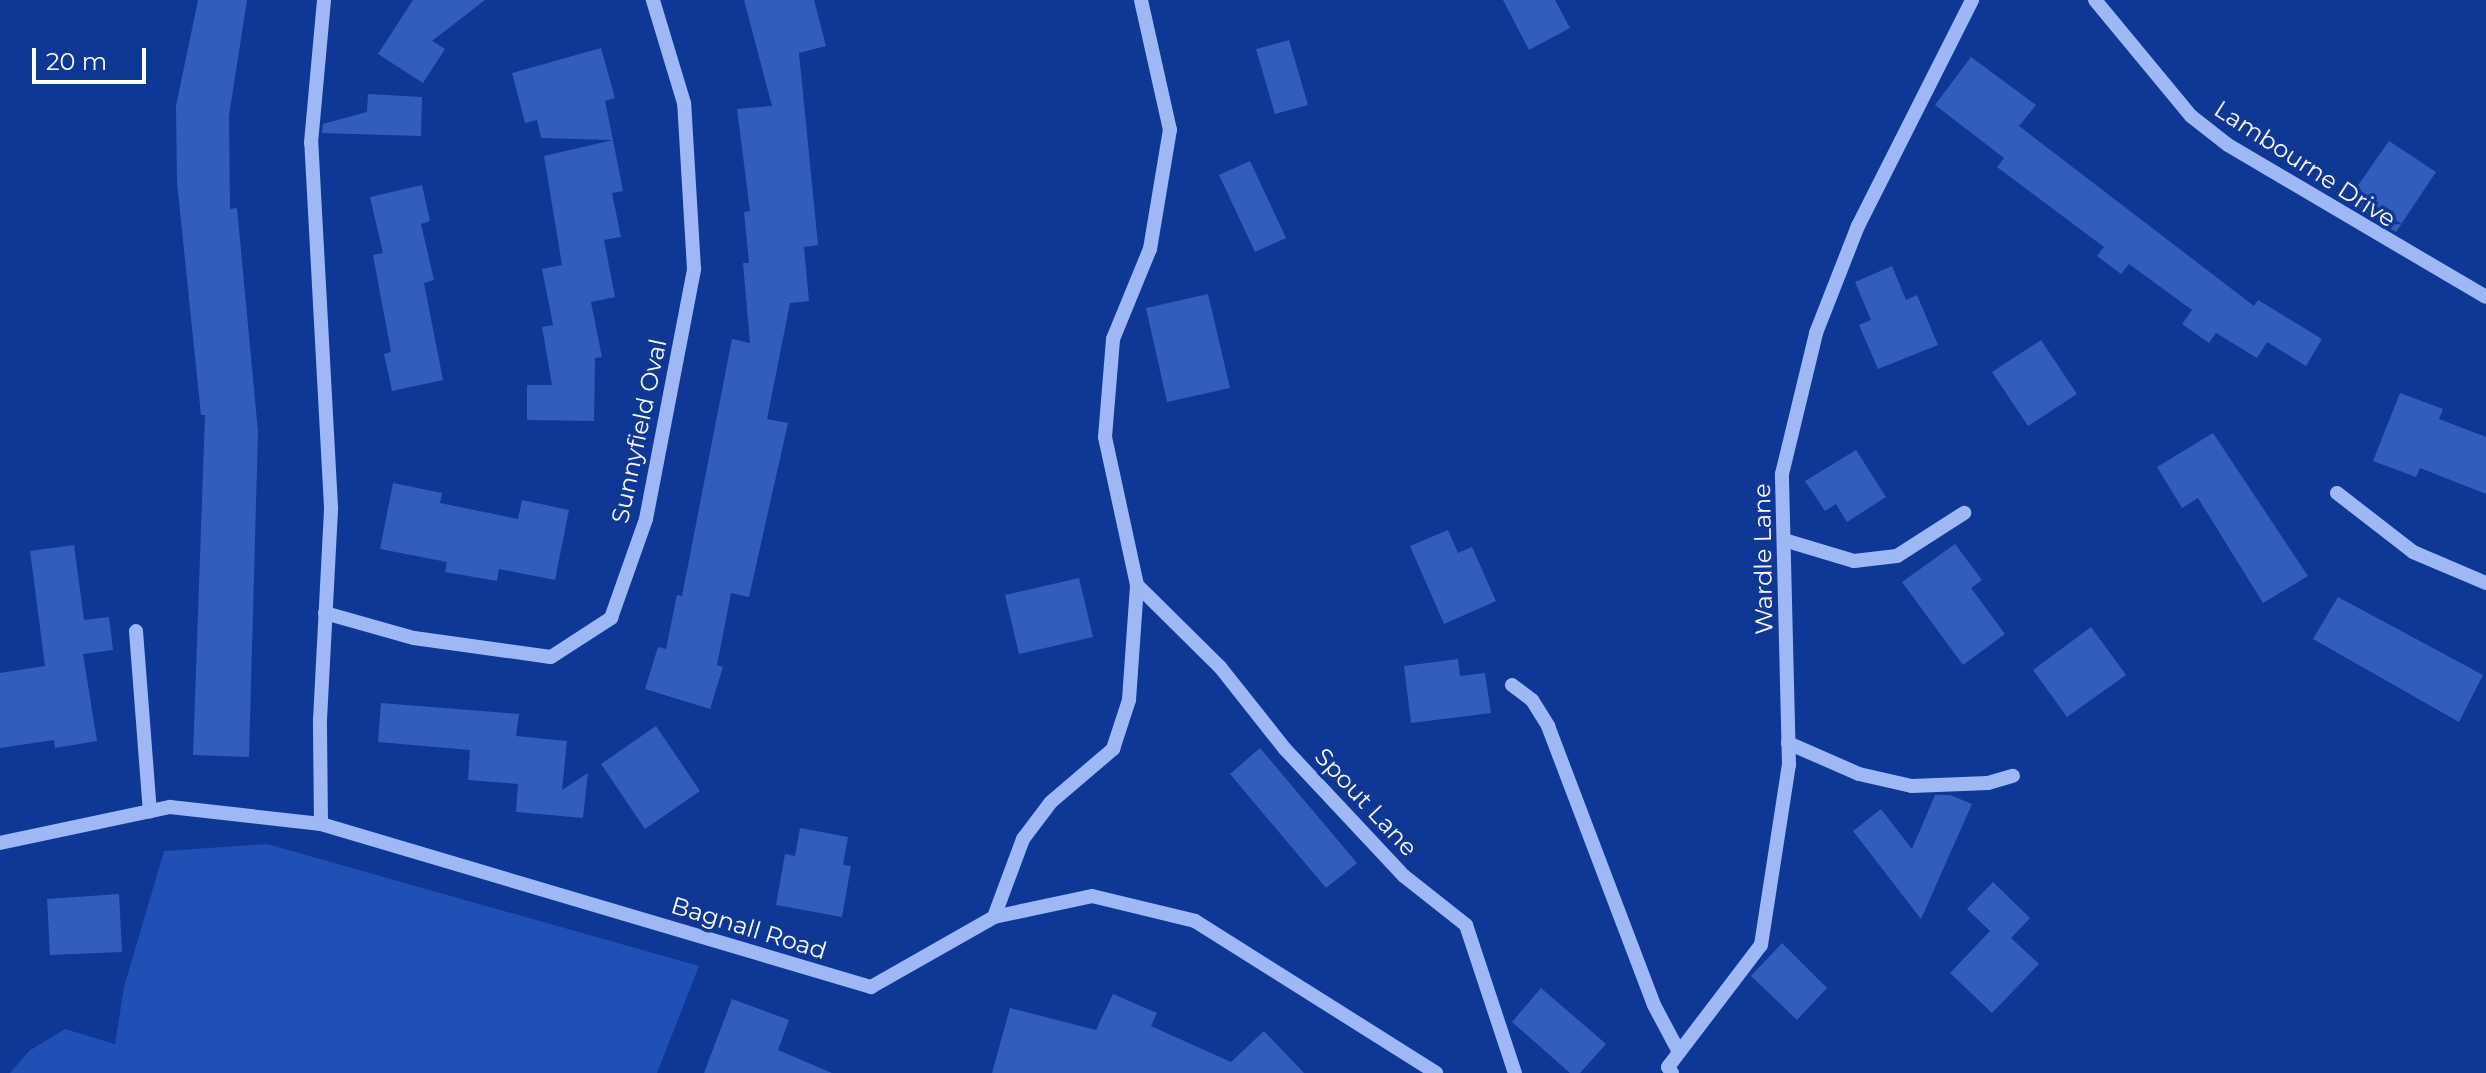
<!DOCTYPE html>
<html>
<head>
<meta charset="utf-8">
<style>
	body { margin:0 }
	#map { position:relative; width:2486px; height:1073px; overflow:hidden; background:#0f3795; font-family:Montserrat,sans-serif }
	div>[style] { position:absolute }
	.green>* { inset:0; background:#204fb5 }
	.building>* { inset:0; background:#335dbc }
	.minor>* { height:14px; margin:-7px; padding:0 7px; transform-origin:7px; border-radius:7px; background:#9db8f4 }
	span { translate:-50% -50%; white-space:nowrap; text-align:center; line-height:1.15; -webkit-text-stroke:7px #0f3795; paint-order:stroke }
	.street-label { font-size:24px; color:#fff }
	.scale { position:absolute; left:32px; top:48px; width:114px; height:36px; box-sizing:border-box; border:4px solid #fff; border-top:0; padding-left:10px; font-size:24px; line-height:28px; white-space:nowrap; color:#fff; -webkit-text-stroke:6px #0f3795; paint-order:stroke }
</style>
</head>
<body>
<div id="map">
	<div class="green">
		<i style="clip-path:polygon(267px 844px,699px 966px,657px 1073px,10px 1073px,29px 1051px,65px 1029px,115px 1044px,124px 987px,164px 851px)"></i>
	</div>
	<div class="building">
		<i style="clip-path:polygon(198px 0,247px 0,229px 116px,230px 209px,237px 208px,258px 432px,249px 757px,193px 755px,205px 415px,201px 415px,177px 182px,176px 106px)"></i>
		<i style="clip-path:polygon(413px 0,485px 0,432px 41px,445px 49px,423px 83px,378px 54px)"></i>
		<i style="clip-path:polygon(744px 0,814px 0,826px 46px,799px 53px,818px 245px,804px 247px,809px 301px,790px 303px,767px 419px,788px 423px,749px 597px,731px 593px,717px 665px,723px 667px,710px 709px,645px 689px,658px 647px,666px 649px,677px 595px,682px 596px,732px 339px,750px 343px,743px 263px,749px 263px,744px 212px,750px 211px,737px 109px,772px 106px)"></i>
		<i style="clip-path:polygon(1503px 0,1555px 0,1570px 28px,1529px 50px)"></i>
		<i style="clip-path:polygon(1289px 40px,1308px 105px,1275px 114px,1256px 49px)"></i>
		<i style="clip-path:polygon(601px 48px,615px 98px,605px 101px,613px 140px,541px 138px,537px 120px,525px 123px,512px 73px)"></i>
		<i style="clip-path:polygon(1971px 57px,2036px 105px,2019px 126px,2254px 306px,2258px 300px,2322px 339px,2306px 366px,2267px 342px,2257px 358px,2216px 333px,2209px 343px,2182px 324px,2192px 310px,2129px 264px,2121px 274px,2097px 256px,2104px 247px,1997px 167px,2004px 158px,1935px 105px)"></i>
		<i style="clip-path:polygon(368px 94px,422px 97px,421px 136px,322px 133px,323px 124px,367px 112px)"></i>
		<i style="clip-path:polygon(613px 140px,623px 191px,612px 193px,621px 237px,604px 240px,615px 297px,591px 302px,602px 357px,595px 358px,594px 421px,527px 420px,527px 385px,552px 385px,542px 327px,553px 325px,542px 269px,562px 265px,544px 156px)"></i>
		<i style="clip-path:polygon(2389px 141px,2436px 172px,2396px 232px,2347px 201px)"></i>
		<i style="clip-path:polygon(1250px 161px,1286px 238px,1255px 252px,1219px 175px)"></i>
		<i style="clip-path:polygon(422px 185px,430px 221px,421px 224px,434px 280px,424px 283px,443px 380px,392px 391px,384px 354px,391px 352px,373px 255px,383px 253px,370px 197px)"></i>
		<i style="clip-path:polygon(1892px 266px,1906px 300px,1917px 295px,1938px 345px,1878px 369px,1859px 325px,1871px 320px,1855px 282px)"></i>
		<i style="clip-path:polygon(1208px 294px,1230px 388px,1167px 402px,1146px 308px)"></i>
		<i style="clip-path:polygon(2041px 340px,2077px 394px,2028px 426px,1992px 372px)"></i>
		<i style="clip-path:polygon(2400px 393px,2443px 409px,2439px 419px,2486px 437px,2486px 494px,2420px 468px,2416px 477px,2373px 461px)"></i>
		<i style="clip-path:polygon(2213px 433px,2308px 576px,2263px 603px,2198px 498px,2182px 508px,2157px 467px)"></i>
		<i style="clip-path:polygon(1856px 450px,1886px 497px,1847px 522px,1836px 504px,1825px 511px,1805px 481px)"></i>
		<i style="clip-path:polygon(393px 483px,442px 493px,440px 503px,518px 519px,522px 500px,569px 510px,555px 580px,499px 569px,497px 581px,445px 572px,447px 562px,380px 549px)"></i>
		<i style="clip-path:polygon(1448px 530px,1458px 553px,1472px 547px,1496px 601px,1444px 624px,1410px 546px)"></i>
		<i style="clip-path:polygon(1955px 544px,1982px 580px,1971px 588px,2005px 634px,1963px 665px,1902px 582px)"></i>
		<i style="clip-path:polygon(74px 545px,84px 620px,109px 617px,113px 650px,83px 654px,97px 741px,55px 748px,54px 740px,0 748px,0 673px,45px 666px,30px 551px)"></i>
		<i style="clip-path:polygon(1079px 578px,1093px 637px,1019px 654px,1005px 595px)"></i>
		<i style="clip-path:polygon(2338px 597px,2483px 675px,2459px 722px,2313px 639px)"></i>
		<i style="clip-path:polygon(2091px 627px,2126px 675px,2067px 717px,2033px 670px)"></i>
		<i style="clip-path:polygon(1458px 659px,1460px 676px,1485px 673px,1491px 713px,1411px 723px,1404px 666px)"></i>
		<i style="clip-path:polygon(381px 703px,519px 714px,516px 736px,567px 741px,562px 790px,588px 773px,583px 818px,516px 812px,518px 784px,468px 780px,470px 750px,378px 742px)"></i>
		<i style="clip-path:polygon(656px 726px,700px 791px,645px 829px,601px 764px)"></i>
		<i style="clip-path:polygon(1260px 748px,1357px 863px,1326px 888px,1230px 774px)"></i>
		<i style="clip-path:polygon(1935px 795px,1950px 795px,1972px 804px,1921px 919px,1853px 831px,1881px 809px,1912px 849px)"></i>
		<i style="clip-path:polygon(800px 828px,848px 837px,843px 865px,851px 866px,842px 917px,776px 905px,785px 854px,795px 856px)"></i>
		<i style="clip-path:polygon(1993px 882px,2030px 918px,2011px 938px,2039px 964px,1992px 1013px,1950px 973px,1990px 931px,1967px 909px)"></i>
		<i style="clip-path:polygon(119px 894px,122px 952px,50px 955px,47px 899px)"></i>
		<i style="clip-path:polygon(1782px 943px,1827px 988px,1797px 1020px,1751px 976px)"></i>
		<i style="clip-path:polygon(1541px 988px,1606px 1044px,1580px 1073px,1570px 1073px,1512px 1022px)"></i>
		<i style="clip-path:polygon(1113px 994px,1157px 1013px,1151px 1026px,1231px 1062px,1264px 1031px,1304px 1073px,992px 1073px,1010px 1008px,1096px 1030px)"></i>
		<i style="clip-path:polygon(732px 999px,789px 1020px,778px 1050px,832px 1073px,704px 1073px)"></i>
	</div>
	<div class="minor">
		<i style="left:2095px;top:0;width:151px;rotate:50.4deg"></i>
		<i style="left:2191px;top:116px;width:47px;rotate:38.1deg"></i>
		<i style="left:2228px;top:145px;width:299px;rotate:30.5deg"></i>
		<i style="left:2337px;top:493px;width:96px;rotate:37.8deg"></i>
		<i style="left:2413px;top:552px;width:79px;rotate:23deg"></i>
		<i style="left:1784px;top:540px;width:73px;rotate:16.7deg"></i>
		<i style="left:1854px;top:561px;width:43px;rotate:-6.6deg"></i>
		<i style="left:1897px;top:556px;width:80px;rotate:-32.7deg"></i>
		<i style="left:1137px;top:585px;width:117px;rotate:44.7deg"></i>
		<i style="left:1220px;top:667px;width:105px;rotate:51.6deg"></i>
		<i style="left:1285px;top:749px;width:174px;rotate:46.9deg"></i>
		<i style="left:1404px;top:876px;width:79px;rotate:38.3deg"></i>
		<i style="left:1466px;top:925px;width:156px;rotate:71.7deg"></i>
		<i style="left:325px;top:613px;width:92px;rotate:15.7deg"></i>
		<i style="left:414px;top:638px;width:138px;rotate:7.9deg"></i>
		<i style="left:551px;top:657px;width:72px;rotate:-33deg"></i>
		<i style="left:611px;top:618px;width:105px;rotate:-70.5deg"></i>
		<i style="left:646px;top:519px;width:255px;rotate:-79.1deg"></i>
		<i style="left:694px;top:269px;width:166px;rotate:-93.4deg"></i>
		<i style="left:684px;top:103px;width:108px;rotate:-106.8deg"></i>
		<i style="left:136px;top:631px;width:181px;rotate:85.6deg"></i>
		<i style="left:1512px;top:685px;width:25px;rotate:37deg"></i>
		<i style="left:1532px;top:700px;width:31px;rotate:58deg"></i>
		<i style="left:1548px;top:726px;width:298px;rotate:69.2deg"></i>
		<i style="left:1654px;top:1005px;width:53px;rotate:62deg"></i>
		<i style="left:1788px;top:743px;width:77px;rotate:23.6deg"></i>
		<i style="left:1859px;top:774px;width:54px;rotate:12.8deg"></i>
		<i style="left:1912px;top:786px;width:76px;rotate:-2.3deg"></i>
		<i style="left:1988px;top:783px;width:26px;rotate:-16deg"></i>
		<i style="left:321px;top:824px;width:104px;rotate:-90.6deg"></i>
		<i style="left:320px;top:720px;width:213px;rotate:-87deg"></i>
		<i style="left:331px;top:507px;width:365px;rotate:-93.1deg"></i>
		<i style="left:311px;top:143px;width:144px;rotate:-84.8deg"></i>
		<i style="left:0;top:843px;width:174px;rotate:-12deg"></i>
		<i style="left:170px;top:807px;width:152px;rotate:6.4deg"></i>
		<i style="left:321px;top:824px;width:574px;rotate:16.51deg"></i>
		<i style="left:871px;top:987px;width:142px;rotate:-29.6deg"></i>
		<i style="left:994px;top:917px;width:100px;rotate:-12.1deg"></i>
		<i style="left:1092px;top:896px;width:106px;rotate:13.6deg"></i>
		<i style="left:1195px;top:921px;width:285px;rotate:32.2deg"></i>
		<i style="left:994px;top:917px;width:83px;rotate:-69.6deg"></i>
		<i style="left:1023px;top:839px;width:46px;rotate:-52.9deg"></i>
		<i style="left:1051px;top:802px;width:82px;rotate:-40.5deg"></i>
		<i style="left:1113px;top:749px;width:52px;rotate:-71.9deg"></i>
		<i style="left:1129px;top:700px;width:115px;rotate:-86deg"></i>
		<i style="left:1137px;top:585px;width:151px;rotate:-102.2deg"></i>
		<i style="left:1105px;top:437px;width:98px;rotate:-85.3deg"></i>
		<i style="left:1113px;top:339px;width:97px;rotate:-67.7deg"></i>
		<i style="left:1150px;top:249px;width:121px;rotate:-80.5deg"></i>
		<i style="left:1170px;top:130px;width:133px;rotate:-102.6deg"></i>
		<i style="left:1672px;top:1073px;width:7px;rotate:-124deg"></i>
		<i style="left:1668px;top:1067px;width:153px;rotate:-52.7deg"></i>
		<i style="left:1761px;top:945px;width:182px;rotate:-81.2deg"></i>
		<i style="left:1789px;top:765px;width:291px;rotate:-91.4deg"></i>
		<i style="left:1782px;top:474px;width:145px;rotate:-76.4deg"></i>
		<i style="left:1816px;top:333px;width:115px;rotate:-68.6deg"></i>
		<i style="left:1858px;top:226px;width:253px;rotate:-63.2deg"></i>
	</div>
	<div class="street-label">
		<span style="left:2305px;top:164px;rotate:33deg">Lambourne Drive</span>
		<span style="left:639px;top:431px;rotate:-78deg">Sunnyfield Oval</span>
		<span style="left:1763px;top:559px;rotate:-91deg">Wardle Lane</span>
		<span style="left:1366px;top:802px;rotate:47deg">Spout Lane</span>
		<span style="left:749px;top:928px;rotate:17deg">Bagnall Road</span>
	</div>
	<div class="scale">20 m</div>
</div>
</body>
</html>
